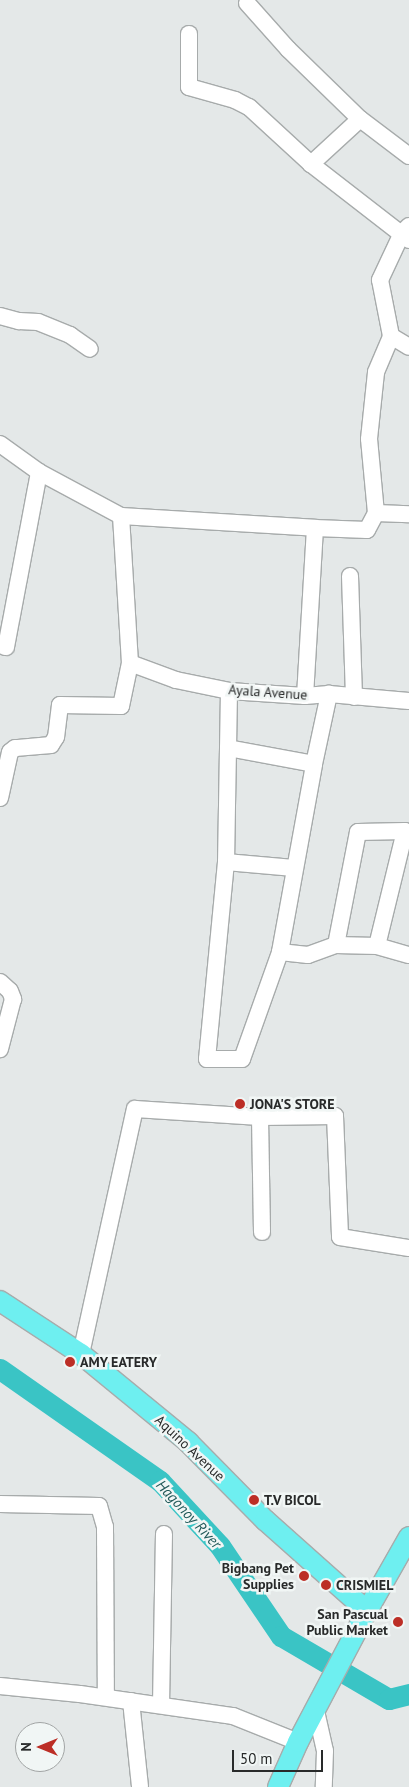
<!DOCTYPE html>
<html>
<head>
<meta charset="utf-8">
<style>
	body { margin:0 }
	#map { position:relative; width:409px; height:1787px; overflow:hidden; background:#e4e8e8; font-family:"PT Sans",sans-serif }
	div>[style] { position:absolute }
	.river>* { height:21px; margin:-10.5px; padding:0 10.5px; transform-origin:10.5px; border-radius:10.5px; background:#3ac4c5 }
	.roads { filter:drop-shadow(1px 0 #a7abab) drop-shadow(-1px 0 #a7abab) drop-shadow(0 1px #a7abab) drop-shadow(0 -1px #a7abab) }
	.minor>* { height:16px; margin:-8px; padding:0 8px; transform-origin:8px; border-radius:8px; background:#fff }
	.major>* { height:20px; margin:-10px; padding:0 10px; transform-origin:10px; border-radius:10px; background:#6eeff0 }
	.dots>* { width:14px; height:14px; translate:-50% -50%; box-sizing:border-box; border:2px solid #f1f6f5; border-radius:50% }
	span { translate:-50% -50%; white-space:nowrap; text-align:center; line-height:1.15; -webkit-text-stroke:5px #f1f6f5; paint-order:stroke }
	.street-label { font-size:14px; color:#282a2a }
	.poi-label { font-size:14px; color:#282a2a; font-weight:700 }
	.left { translate:0 -50%; text-align:left }
	.right { translate:-100% -50%; text-align:right }
	.water-label { font-size:15px; color:#225a5a; font-style:italic }
	.north { position:absolute; left:15px; top:1722px; width:50px; height:50px; box-sizing:border-box; background:#f1f6f5; border:1px solid #a1a4a4; border-radius:50%; rotate:270deg; font-size:14px; font-weight:700; line-height:20px; text-align:center; color:#282a2a }
	.north::after { content:''; display:block; margin:auto; width:18px; height:22px; background:#bc2e26; clip-path:polygon(50% 0,100% 100%,50% 72%,0 100%) }
	.scale { position:absolute; left:232px; top:1750px; width:91px; height:22px; box-sizing:border-box; border:2px solid #282a2a; border-top:0; padding-left:6px; font-size:15px; line-height:18px; white-space:nowrap; color:#282a2a; -webkit-text-stroke:4px #f1f6f5; paint-order:stroke }
</style>
</head>
<body>
<div id="map">
	<div class="river">
		<i style="left:0;top:1369px;width:195px;rotate:35deg"></i>
		<i style="left:160px;top:1481px;width:88px;rotate:47.3deg"></i>
		<i style="left:220px;top:1546px;width:109px;rotate:55.9deg"></i>
		<i style="left:281px;top:1636px;width:125px;rotate:30.3deg"></i>
		<i style="left:389px;top:1699px;width:21px;rotate:-14deg"></i>
	</div>
	<div class="roads">
		<div class="minor">
			<i style="left:247px;top:3px;width:62px;rotate:48.3deg"></i>
			<i style="left:288px;top:49px;width:100px;rotate:44.2deg"></i>
			<i style="left:189px;top:34px;width:53px;rotate:90deg"></i>
			<i style="left:189px;top:87px;width:48px;rotate:15.8deg"></i>
			<i style="left:235px;top:100px;width:16px;rotate:27deg"></i>
			<i style="left:249px;top:107px;width:84px;rotate:42.6deg"></i>
			<i style="left:409px;top:156px;width:61px;rotate:-142.9deg"></i>
			<i style="left:360px;top:119px;width:67px;rotate:137.4deg"></i>
			<i style="left:311px;top:164px;width:124px;rotate:37.8deg"></i>
			<i style="left:0;top:316px;width:20px;rotate:15deg"></i>
			<i style="left:19px;top:321px;width:19px;rotate:3deg"></i>
			<i style="left:38px;top:322px;width:35px;rotate:22deg"></i>
			<i style="left:70px;top:335px;width:24px;rotate:35deg"></i>
			<i style="left:391px;top:336px;width:57px;rotate:-101.1deg"></i>
			<i style="left:380px;top:280px;width:52px;rotate:-64.9deg"></i>
			<i style="left:402px;top:233px;width:10px;rotate:-45deg"></i>
			<i style="left:0;top:444px;width:48px;rotate:35.7deg"></i>
			<i style="left:39px;top:472px;width:93px;rotate:28.2deg"></i>
			<i style="left:121px;top:516px;width:147px;rotate:86.5deg"></i>
			<i style="left:130px;top:663px;width:44px;rotate:101.8deg"></i>
			<i style="left:121px;top:706px;width:61px;rotate:-179.1deg"></i>
			<i style="left:60px;top:705px;width:32px;rotate:97deg"></i>
			<i style="left:56px;top:737px;width:9px;rotate:122deg"></i>
			<i style="left:51px;top:745px;width:36px;rotate:175deg"></i>
			<i style="left:15px;top:748px;width:6px;rotate:141deg"></i>
			<i style="left:10px;top:752px;width:47px;rotate:102.3deg"></i>
			<i style="left:376px;top:513px;width:74px;rotate:-95.4deg"></i>
			<i style="left:369px;top:439px;width:67px;rotate:-84deg"></i>
			<i style="left:376px;top:372px;width:39px;rotate:-67deg"></i>
			<i style="left:391px;top:336px;width:21px;rotate:31deg"></i>
			<i style="left:121px;top:516px;width:194px;rotate:3.5deg"></i>
			<i style="left:315px;top:528px;width:168px;rotate:93.4deg"></i>
			<i style="left:315px;top:528px;width:52px;rotate:2.2deg"></i>
			<i style="left:367px;top:530px;width:19px;rotate:-62deg"></i>
			<i style="left:376px;top:513px;width:33px;rotate:2deg"></i>
			<i style="left:350px;top:576px;width:121px;rotate:88.1deg"></i>
			<i style="left:0;top:645px;width:6px;rotate:18deg"></i>
			<i style="left:6px;top:647px;width:178px;rotate:-79.3deg"></i>
			<i style="left:130px;top:663px;width:49px;rotate:20.3deg"></i>
			<i style="left:176px;top:680px;width:54px;rotate:11.7deg"></i>
			<i style="left:229px;top:691px;width:76px;rotate:3.8deg"></i>
			<i style="left:305px;top:696px;width:24px;rotate:-5deg"></i>
			<i style="left:329px;top:694px;width:80px;rotate:5deg"></i>
			<i style="left:229px;top:691px;width:171px;rotate:91deg"></i>
			<i style="left:226px;top:862px;width:198px;rotate:95.5deg"></i>
			<i style="left:207px;top:1059px;width:35px"></i>
			<i style="left:242px;top:1059px;width:114px;rotate:-70.4deg"></i>
			<i style="left:280px;top:952px;width:28px;rotate:6deg"></i>
			<i style="left:308px;top:955px;width:30px;rotate:-20deg"></i>
			<i style="left:336px;top:945px;width:41px;rotate:1.4deg"></i>
			<i style="left:377px;top:946px;width:33px;rotate:16deg"></i>
			<i style="left:228px;top:748px;width:87px;rotate:10.5deg"></i>
			<i style="left:226px;top:862px;width:68px;rotate:5deg"></i>
			<i style="left:336px;top:945px;width:115px;rotate:-79deg"></i>
			<i style="left:358px;top:832px;width:47px;rotate:-1.2deg"></i>
			<i style="left:405px;top:831px;width:118px;rotate:103.7deg"></i>
			<i style="left:280px;top:952px;width:191px;rotate:-79.7deg"></i>
			<i style="left:314px;top:764px;width:72px;rotate:-77.9deg"></i>
			<i style="left:0;top:982px;width:13px;rotate:42deg"></i>
			<i style="left:10px;top:991px;width:9px;rotate:69deg"></i>
			<i style="left:13px;top:999px;width:52px;rotate:104.6deg"></i>
			<i style="left:260px;top:1117px;width:115px;rotate:89deg"></i>
			<i style="left:81px;top:1354px;width:251px;rotate:-77.6deg"></i>
			<i style="left:135px;top:1109px;width:125px;rotate:3.7deg"></i>
			<i style="left:260px;top:1117px;width:75px;rotate:-0.8deg"></i>
			<i style="left:335px;top:1116px;width:121px;rotate:87.6deg"></i>
			<i style="left:340px;top:1237px;width:70px;rotate:9.1deg"></i>
			<i style="left:0;top:1504px;width:99px;rotate:1.2deg"></i>
			<i style="left:99px;top:1506px;width:22px;rotate:74deg"></i>
			<i style="left:105px;top:1527px;width:170px;rotate:89.7deg"></i>
			<i style="left:0;top:1686px;width:80px;rotate:5.7deg"></i>
			<i style="left:80px;top:1694px;width:155px;rotate:8.2deg"></i>
			<i style="left:233px;top:1716px;width:70px;rotate:21.8deg"></i>
			<i style="left:131px;top:1701px;width:86px;rotate:84deg"></i>
			<i style="left:161px;top:1705px;width:171px;rotate:-89deg"></i>
			<i style="left:316px;top:1711px;width:41px;rotate:77.3deg"></i>
			<i style="left:325px;top:1751px;width:36px;rotate:92deg"></i>
		</div>
		<div class="major">
			<i style="left:0;top:1301px;width:97px;rotate:33.2deg"></i>
			<i style="left:81px;top:1354px;width:139px;rotate:39.4deg"></i>
			<i style="left:188px;top:1442px;width:110px;rotate:45.4deg"></i>
			<i style="left:265px;top:1520px;width:137px;rotate:41.7deg"></i>
			<i style="left:278px;top:1787px;width:49px;rotate:-66deg"></i>
			<i style="left:298px;top:1742px;width:148px;rotate:-62.2deg"></i>
			<i style="left:367px;top:1611px;width:85px;rotate:-60.4deg"></i>
		</div>
	</div>
	<div class="dots">
		<i style="left:240px;top:1104px;background:#bc2e26"></i>
		<i style="left:70px;top:1362px;background:#bc2e26"></i>
		<i style="left:254px;top:1500px;background:#bc2e26"></i>
		<i style="left:304px;top:1576px;background:#bc2e26"></i>
		<i style="left:326px;top:1585px;background:#bc2e26"></i>
		<i style="left:398px;top:1622px;background:#bc2e26"></i>
	</div>
	<div class="street-label">
		<span style="left:268px;top:692px;rotate:4deg">Ayala Avenue</span>
		<span style="left:190px;top:1448px;rotate:43deg">Aquino Avenue</span>
	</div>
	<div class="poi-label">
		<span class="left" style="left:250px;top:1104px">JONA'S STORE</span>
		<span class="left" style="left:80px;top:1362px">AMY EATERY</span>
		<span class="left" style="left:264px;top:1500px">T.V BICOL</span>
		<span class="right" style="left:294px;top:1576px">Bigbang Pet<br>Supplies</span>
		<span class="left" style="left:336px;top:1585px">CRISMIEL</span>
		<span class="right" style="left:388px;top:1622px">San Pascual<br>Public Market</span>
	</div>
	<div class="water-label">
		<span style="left:189px;top:1514px;rotate:47deg">Hagonoy River</span>
	</div>
	<div class="north">N</div>
	<div class="scale">50 m</div>
</div>
</body>
</html>
